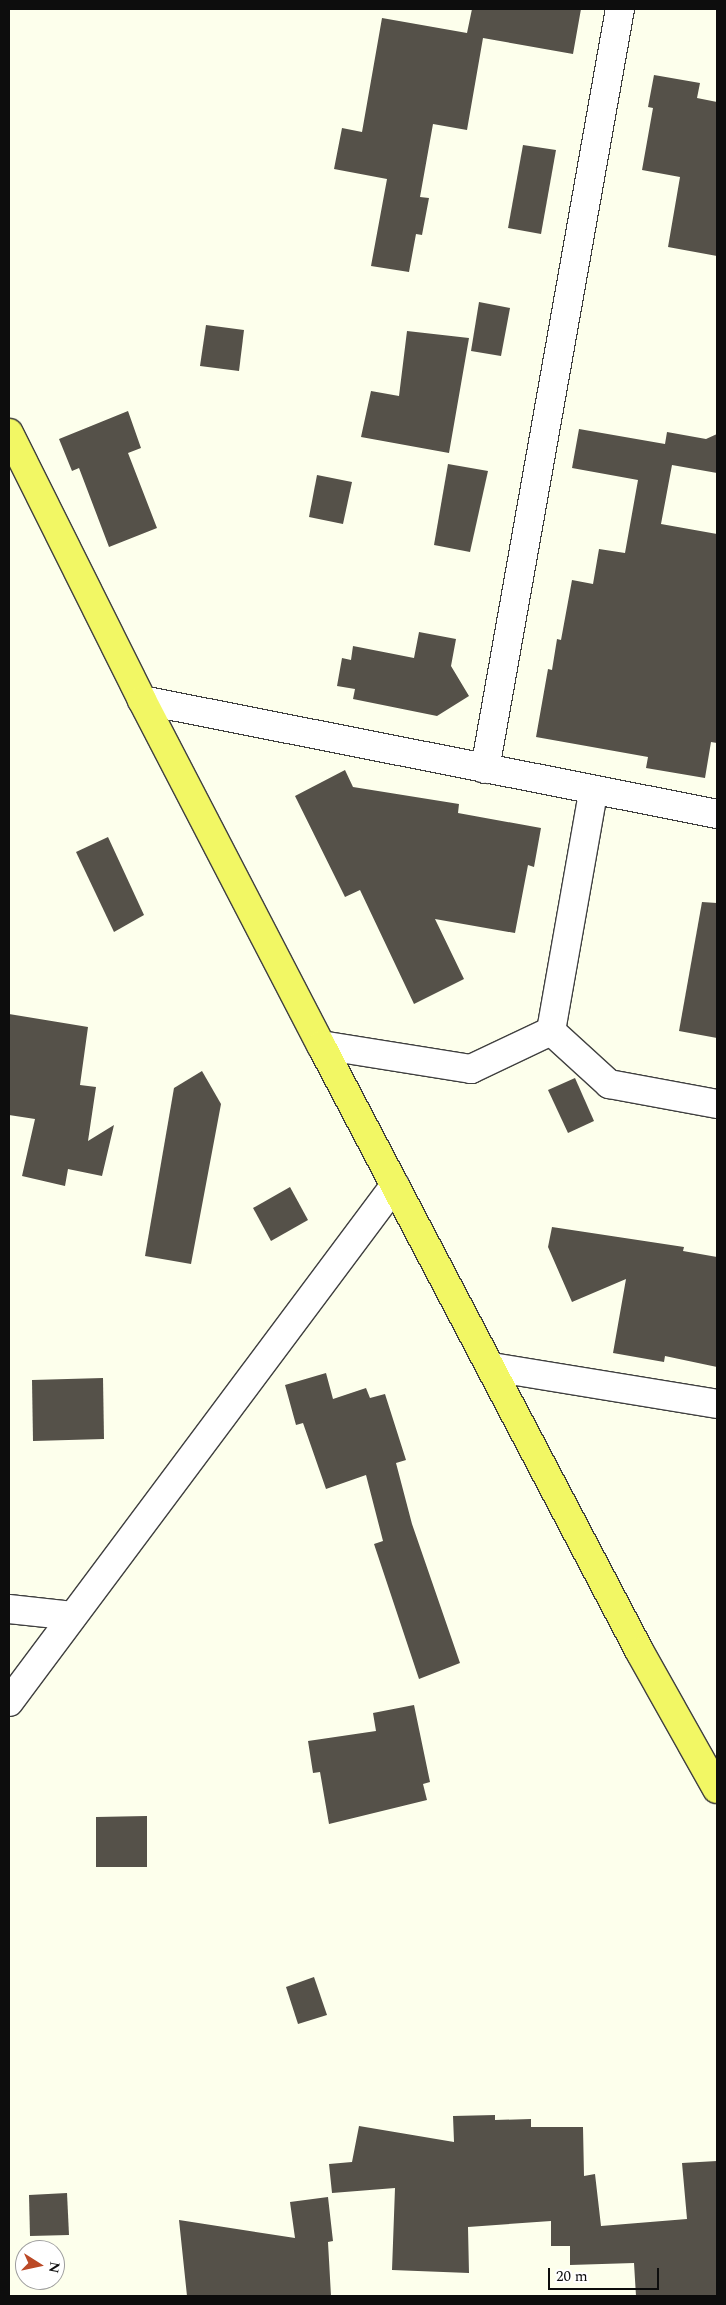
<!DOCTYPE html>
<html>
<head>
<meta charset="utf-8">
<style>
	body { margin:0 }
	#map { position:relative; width:726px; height:2305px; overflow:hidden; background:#fdffec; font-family:Spectral,serif }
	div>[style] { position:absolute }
	.building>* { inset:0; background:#555149 }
	.roads { filter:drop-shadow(1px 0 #404040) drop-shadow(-1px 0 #404040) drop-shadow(0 1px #404040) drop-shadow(0 -1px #404040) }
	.minor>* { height:28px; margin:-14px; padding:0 14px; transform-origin:14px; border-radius:14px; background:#fff }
	.major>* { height:28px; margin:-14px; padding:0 14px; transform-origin:14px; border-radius:14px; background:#f2f764 }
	span { translate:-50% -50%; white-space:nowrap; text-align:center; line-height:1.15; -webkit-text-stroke:5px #fff; paint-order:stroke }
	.frame { position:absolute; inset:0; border:10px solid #0d0d0d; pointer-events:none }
	.north { position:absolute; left:15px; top:2240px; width:50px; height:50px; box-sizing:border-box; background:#fff; border:1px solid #9e9e9e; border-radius:50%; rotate:100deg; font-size:14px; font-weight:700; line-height:20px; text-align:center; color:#0d0d0d }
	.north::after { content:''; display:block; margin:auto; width:18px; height:22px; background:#bb4926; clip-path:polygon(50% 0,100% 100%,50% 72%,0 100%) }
	.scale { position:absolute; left:548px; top:2268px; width:111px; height:22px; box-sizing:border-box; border:2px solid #0d0d0d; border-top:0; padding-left:6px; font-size:15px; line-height:18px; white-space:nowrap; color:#0d0d0d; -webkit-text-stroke:4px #fff; paint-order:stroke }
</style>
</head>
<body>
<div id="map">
	<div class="building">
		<i style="clip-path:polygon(472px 9px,581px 9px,573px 54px,483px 38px,467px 130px,433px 124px,420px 197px,429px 198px,422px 235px,416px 234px,409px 272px,371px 266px,387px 179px,334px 169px,342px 128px,362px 132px,382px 18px,467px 33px)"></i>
		<i style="clip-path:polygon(654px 75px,700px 83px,697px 98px,717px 102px,717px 256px,668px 247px,680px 177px,642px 170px,653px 108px,648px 107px)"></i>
		<i style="clip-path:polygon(523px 145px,556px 150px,541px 234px,508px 228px)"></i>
		<i style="clip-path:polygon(479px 302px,510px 308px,501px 356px,471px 351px)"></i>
		<i style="clip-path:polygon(206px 325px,244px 330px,239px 371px,200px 366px)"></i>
		<i style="clip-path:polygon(407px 331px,469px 338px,449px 453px,361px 437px,371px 391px,399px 396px)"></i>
		<i style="clip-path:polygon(128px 411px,141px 448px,128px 453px,157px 528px,109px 547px,79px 468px,72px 471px,59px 439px)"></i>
		<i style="clip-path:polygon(579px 429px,665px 444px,667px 432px,706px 439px,717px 434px,717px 473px,672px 465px,661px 524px,717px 534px,717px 743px,711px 742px,705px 778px,646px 768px,648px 757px,536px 737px,548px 669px,552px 670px,557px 639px,561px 640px,572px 580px,593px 584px,599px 549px,625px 553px,638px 480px,572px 468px)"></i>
		<i style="clip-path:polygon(448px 464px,488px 471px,470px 552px,434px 545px)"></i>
		<i style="clip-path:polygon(317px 475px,352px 482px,343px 524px,309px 517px)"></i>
		<i style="clip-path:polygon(419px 632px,456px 639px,451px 666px,469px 696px,437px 716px,353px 699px,355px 689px,337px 686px,342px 658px,351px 660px,353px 646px,414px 658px)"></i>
		<i style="clip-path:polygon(345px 770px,353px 787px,459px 804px,458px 813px,541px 828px,534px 867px,528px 865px,515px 933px,435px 919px,464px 979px,414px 1004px,360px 890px,345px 897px,295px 796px)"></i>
		<i style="clip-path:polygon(108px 837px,144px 915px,114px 932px,76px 852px)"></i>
		<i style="clip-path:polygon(702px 902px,717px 903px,717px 1038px,679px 1031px)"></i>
		<i style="clip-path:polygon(9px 1014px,88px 1027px,80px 1085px,96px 1087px,88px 1141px,114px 1125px,102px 1176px,68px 1169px,65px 1186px,22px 1176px,35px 1119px,9px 1115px)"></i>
		<i style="clip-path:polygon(202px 1071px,221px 1104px,191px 1264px,145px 1256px,174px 1088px)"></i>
		<i style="clip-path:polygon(575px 1078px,594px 1121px,568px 1133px,548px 1090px)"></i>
		<i style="clip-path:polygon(290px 1187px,308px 1220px,271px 1241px,253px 1208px)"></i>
		<i style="clip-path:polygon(552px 1227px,684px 1247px,683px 1251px,717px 1257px,717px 1367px,665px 1356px,664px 1362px,613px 1353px,626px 1279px,572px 1302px,548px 1247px)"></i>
		<i style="clip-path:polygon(326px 1373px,333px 1399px,366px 1388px,370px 1398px,385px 1394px,406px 1460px,396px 1463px,412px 1524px,460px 1663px,419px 1679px,374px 1544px,383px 1541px,366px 1475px,326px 1489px,303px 1423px,296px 1425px,285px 1385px)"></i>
		<i style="clip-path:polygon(103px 1378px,104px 1439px,33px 1441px,32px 1380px)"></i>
		<i style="clip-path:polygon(414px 1705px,430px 1782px,423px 1784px,427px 1800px,329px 1824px,320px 1772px,313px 1773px,308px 1741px,376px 1731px,373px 1713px)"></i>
		<i style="clip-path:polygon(147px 1816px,147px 1867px,96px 1867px,96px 1817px)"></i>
		<i style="clip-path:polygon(314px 1977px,327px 2015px,298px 2024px,286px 1987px)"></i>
		<i style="clip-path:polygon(495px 2115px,495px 2120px,531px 2119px,531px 2127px,583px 2127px,584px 2176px,595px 2174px,601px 2226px,687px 2219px,682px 2163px,717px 2161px,717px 2296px,636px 2296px,634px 2263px,570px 2265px,570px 2246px,551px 2246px,551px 2221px,468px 2227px,469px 2273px,392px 2270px,395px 2188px,332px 2193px,329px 2164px,352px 2162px,359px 2126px,454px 2142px,453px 2116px)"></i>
		<i style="clip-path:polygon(67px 2193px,69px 2235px,30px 2236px,29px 2195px)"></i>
		<i style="clip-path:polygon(328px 2197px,333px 2241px,328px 2242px,331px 2296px,187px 2296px,179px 2220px,295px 2238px,290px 2202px)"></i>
	</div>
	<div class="roads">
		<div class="minor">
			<i style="left:142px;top:700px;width:586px;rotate:11.21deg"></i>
			<i style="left:485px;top:769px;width:772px;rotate:-79.93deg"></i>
			<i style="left:551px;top:1031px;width:79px;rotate:42.4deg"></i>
			<i style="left:609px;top:1084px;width:110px;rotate:10.5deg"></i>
			<i style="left:321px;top:1045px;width:152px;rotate:9.1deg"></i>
			<i style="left:471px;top:1069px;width:89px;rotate:-25.4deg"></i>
			<i style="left:551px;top:1031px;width:243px;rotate:-80deg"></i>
			<i style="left:492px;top:1367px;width:228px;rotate:9.3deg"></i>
			<i style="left:9px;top:1609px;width:64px;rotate:6.2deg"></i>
			<i style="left:9px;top:1702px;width:645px;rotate:-53.25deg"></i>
		</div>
		<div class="major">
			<i style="left:9px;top:433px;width:298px;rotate:63.5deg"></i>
			<i style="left:142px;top:700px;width:389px;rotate:62.6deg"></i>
			<i style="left:321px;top:1045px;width:686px;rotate:62.28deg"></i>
			<i style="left:640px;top:1652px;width:157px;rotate:60.7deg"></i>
		</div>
	</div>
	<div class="frame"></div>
	<div class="north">N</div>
	<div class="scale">20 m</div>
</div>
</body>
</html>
